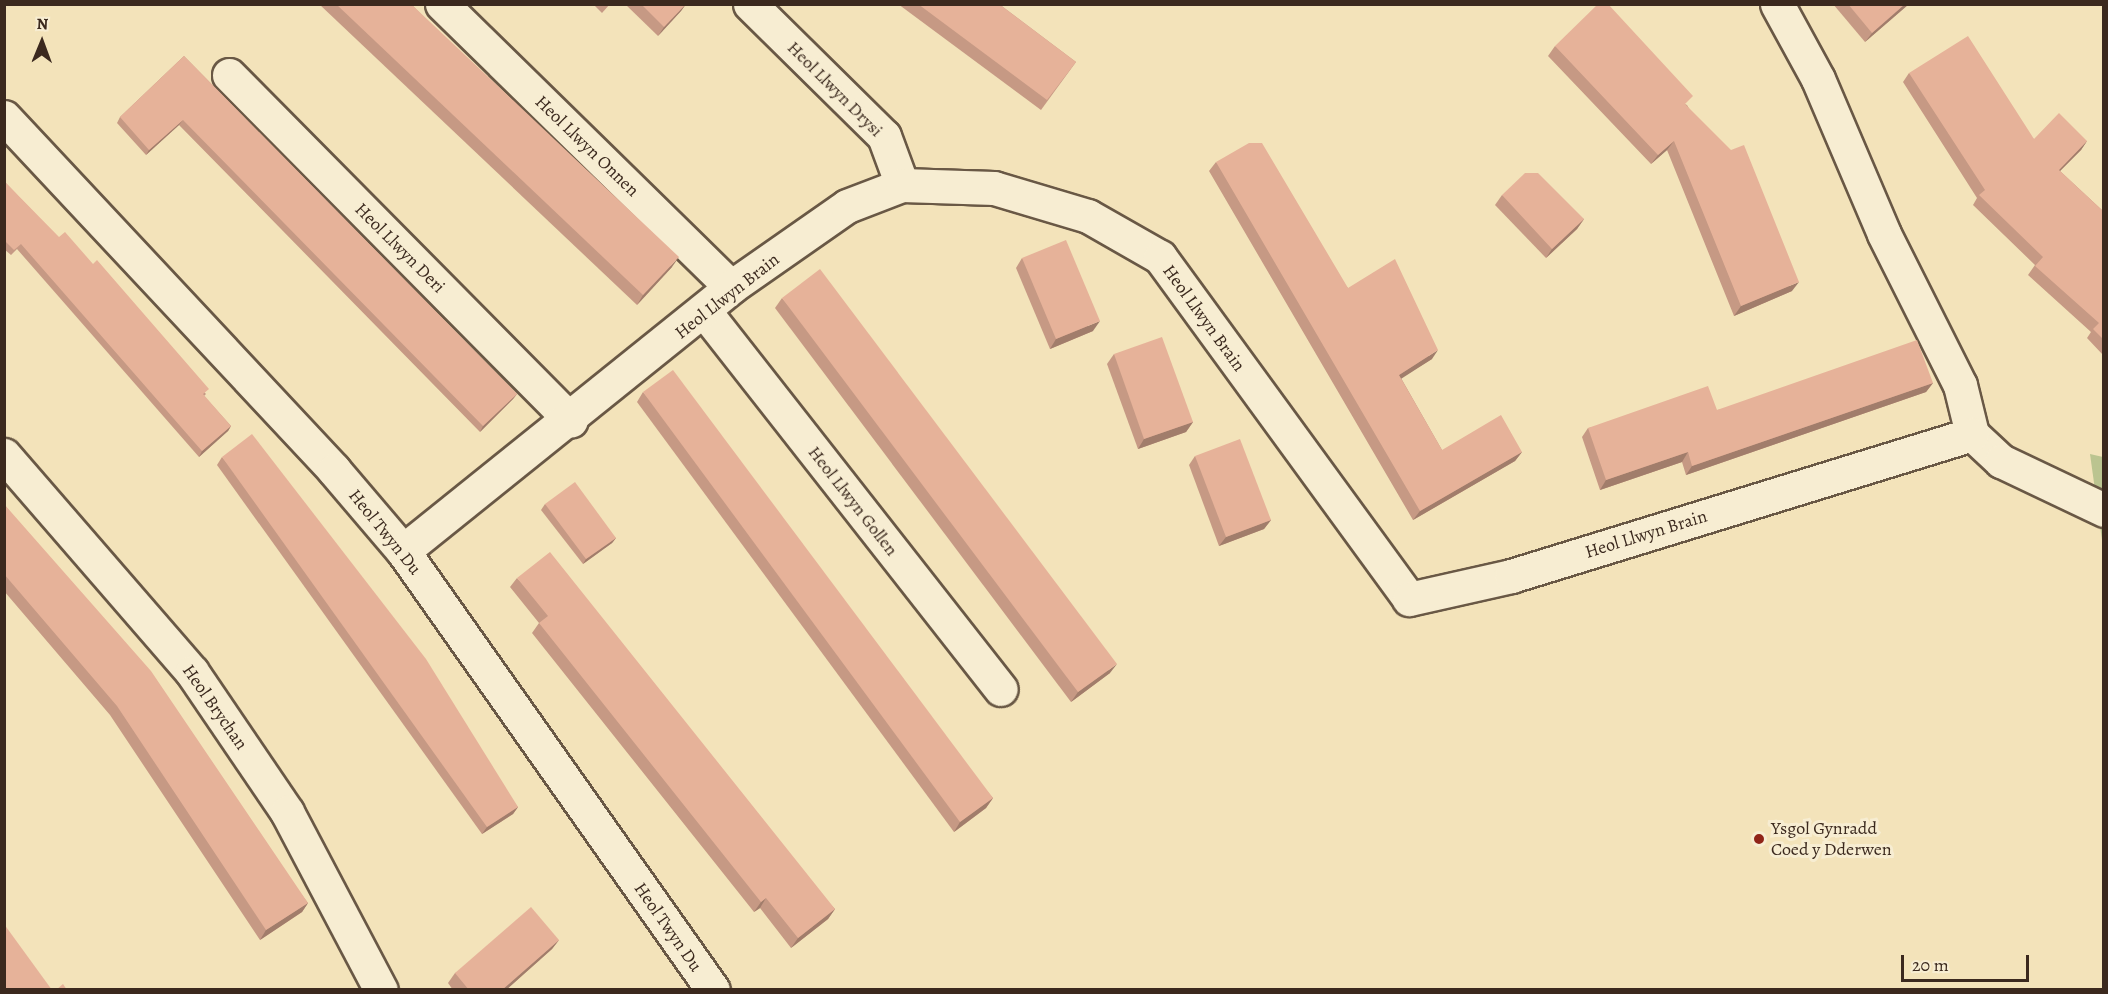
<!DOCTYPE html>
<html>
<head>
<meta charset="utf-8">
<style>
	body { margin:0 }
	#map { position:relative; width:2108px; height:994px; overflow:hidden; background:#f3e3ba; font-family:Alegreya,serif }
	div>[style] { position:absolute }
	.green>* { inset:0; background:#bbc490 }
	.roads { filter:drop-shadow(2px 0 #695845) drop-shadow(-2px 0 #695845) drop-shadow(0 2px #695845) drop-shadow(0 -2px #695845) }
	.street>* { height:33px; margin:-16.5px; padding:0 16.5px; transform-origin:16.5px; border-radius:16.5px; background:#f7edd2 }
	.wall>* { inset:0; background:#c69984 }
	.shaded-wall>* { inset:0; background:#a17d6b }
	.building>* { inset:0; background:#e6b299 }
	.dots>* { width:16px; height:16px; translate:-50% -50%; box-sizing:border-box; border:3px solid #f7edd2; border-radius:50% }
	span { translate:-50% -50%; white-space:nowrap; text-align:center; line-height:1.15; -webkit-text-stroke:6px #f7edd2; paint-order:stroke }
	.street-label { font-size:18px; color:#3b291e }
	.poi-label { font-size:18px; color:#3b291e }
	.left { translate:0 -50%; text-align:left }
	.frame { position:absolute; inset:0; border:6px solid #3b291e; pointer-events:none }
	.north { position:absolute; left:12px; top:12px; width:60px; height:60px; -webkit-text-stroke:4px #f7edd2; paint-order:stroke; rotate:1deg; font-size:16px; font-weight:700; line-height:24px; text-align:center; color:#3b291e }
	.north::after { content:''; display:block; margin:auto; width:21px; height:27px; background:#3b291e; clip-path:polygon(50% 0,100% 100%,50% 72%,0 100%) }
	.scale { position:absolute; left:1901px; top:955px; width:128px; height:27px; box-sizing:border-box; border:3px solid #3b291e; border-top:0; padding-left:8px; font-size:18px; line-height:21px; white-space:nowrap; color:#3b291e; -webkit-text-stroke:4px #f7edd2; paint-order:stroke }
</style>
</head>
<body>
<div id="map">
	<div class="green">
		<i style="clip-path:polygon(2090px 454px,2103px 457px,2103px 547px)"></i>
	</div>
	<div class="roads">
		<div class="street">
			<i style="left:442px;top:4px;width:404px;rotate:44.4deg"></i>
			<i style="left:750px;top:4px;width:188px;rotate:44.6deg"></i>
			<i style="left:884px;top:136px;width:52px;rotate:69.8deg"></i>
			<i style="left:1777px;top:4px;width:85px;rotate:61.3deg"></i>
			<i style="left:1818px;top:79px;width:168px;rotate:66.9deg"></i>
			<i style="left:1884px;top:234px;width:169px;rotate:63.3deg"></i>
			<i style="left:1960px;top:385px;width:50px;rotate:76.2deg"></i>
			<i style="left:229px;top:75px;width:486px;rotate:45.3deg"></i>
			<i style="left:4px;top:117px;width:483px;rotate:46.9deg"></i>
			<i style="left:334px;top:470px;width:106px;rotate:49.6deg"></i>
			<i style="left:403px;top:551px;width:537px;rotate:54.77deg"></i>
			<i style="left:705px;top:312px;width:479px;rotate:51.9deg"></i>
			<i style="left:1972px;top:434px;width:40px;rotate:43deg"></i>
			<i style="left:2001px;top:461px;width:114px;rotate:25.4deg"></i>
			<i style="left:4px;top:455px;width:287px;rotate:49.1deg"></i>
			<i style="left:192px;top:672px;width:169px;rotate:55.8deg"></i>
			<i style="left:287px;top:812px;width:201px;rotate:62.2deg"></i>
			<i style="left:403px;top:551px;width:421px;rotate:-38.8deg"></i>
			<i style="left:731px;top:287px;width:141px;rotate:-34.9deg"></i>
			<i style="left:847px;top:206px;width:59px;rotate:-20.9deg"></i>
			<i style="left:902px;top:185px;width:92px;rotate:1.9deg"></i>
			<i style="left:994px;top:188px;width:98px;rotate:16.6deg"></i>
			<i style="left:1088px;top:216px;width:83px;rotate:29.7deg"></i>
			<i style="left:1160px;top:257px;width:423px;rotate:53.9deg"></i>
			<i style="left:1409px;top:599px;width:105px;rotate:-12.7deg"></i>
			<i style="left:1511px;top:576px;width:482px;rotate:-17.1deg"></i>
		</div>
	</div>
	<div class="wall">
		<i style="clip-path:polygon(319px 4px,411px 4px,672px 267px,637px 305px)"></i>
		<i style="clip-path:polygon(593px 4px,610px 4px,602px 13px)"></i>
		<i style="clip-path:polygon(625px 4px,686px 4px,681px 11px,658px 36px)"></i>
		<i style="clip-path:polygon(898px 4px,999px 4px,1076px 62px,1041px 110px)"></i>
		<i style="clip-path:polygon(1833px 4px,1909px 4px,1865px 42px)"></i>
		<i style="clip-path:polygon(1555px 46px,1687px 105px,1792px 291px,1734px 316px,1667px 150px,1651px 164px,1548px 56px)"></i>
		<i style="clip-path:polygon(184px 56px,517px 394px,513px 399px,480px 432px,179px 125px,146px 155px,117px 123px,120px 117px)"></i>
		<i style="clip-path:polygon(1909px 73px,2034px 139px,2087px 141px,2081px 150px,2060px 171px,2103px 211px,2103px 355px,2087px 338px,2091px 332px,2028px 275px,2035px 265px,1973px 205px,1977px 198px,1903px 82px)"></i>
		<i style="clip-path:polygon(1216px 162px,1348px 288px,1432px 359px,1401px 378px,1442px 450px,1522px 452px,1515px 461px,1413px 520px,1209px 171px)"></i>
		<i style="clip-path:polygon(4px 181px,206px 394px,204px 396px,231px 426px,228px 431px,199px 457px,17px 249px,11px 255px,4px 249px)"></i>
		<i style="clip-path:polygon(1502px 195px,1584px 219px,1577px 229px,1546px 258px,1495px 205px)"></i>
		<i style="clip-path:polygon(1022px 258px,1093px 331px,1050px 349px,1016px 268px)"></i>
		<i style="clip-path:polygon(782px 298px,1110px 673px,1071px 702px,775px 308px)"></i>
		<i style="clip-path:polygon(1114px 354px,1193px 422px,1186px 432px,1138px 449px,1107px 364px)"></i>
		<i style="clip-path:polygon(1933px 383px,1926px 392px,1686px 475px,1682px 462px,1600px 490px,1582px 437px,1588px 428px,1717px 410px)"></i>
		<i style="clip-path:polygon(643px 392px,993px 798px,986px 808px,954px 832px,637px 402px)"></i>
		<i style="clip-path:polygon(1195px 456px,1271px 520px,1264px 529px,1219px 546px,1189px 465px)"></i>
		<i style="clip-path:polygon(222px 457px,518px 807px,513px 814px,482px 834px,217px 465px)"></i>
		<i style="clip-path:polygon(4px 504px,308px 903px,302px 912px,260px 940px,110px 715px,4px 591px)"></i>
		<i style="clip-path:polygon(545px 504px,616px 538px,612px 543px,583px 564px,541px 510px)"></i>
		<i style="clip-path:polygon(517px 578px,835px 909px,828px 919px,791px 948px,760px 908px,754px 912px,532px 633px,539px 623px,510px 587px)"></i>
		<i style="clip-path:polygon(559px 940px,552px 949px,506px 990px,453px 990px,448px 983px,455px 973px)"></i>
	</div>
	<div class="shaded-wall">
		<i style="clip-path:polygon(686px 4px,681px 11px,658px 36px,664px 27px)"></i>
		<i style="clip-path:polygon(1905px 4px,1909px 4px,1865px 42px,1872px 33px)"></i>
		<i style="clip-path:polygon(183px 120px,179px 125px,146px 155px,149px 150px)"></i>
		<i style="clip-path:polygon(1674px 141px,1667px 150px,1651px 164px,1658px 155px)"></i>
		<i style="clip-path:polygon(2087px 141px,2081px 150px,2052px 179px,2059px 170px)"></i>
		<i style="clip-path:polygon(1584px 219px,1577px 229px,1546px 258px,1552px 249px)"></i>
		<i style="clip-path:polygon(679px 257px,672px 267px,637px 305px,643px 295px)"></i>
		<i style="clip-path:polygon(1799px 282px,1792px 291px,1734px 316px,1741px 306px)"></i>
		<i style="clip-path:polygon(1100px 321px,1093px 331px,1050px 349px,1056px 339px)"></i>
		<i style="clip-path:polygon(1438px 350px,1432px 359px,1393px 384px,1399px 375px)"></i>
		<i style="clip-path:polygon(1933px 383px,1926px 392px,1686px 475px,1692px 466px)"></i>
		<i style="clip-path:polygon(517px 394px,513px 399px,480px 432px,483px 426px)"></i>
		<i style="clip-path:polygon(1193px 422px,1186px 432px,1138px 449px,1144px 439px)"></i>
		<i style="clip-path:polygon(231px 426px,228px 431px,199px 457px,202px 451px)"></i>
		<i style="clip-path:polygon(1522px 452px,1515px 461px,1413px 520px,1420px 511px)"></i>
		<i style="clip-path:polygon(1688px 452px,1682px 462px,1600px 490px,1606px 480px)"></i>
		<i style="clip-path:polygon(1271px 520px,1264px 529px,1219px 546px,1226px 537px)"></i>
		<i style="clip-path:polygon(616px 538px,612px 543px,583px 564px,586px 559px)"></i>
		<i style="clip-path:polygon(1117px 664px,1110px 673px,1071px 702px,1078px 692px)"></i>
		<i style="clip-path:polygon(993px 798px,986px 808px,954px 832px,960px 822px)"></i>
		<i style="clip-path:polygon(518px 807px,513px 814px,482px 834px,487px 827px)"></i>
		<i style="clip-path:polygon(766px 898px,760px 908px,754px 912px,761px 902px)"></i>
		<i style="clip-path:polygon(308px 903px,302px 912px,260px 940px,266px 930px)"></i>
		<i style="clip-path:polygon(835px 909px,828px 919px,791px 948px,798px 938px)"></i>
		<i style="clip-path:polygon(559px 940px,552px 949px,506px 990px,502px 990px)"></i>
	</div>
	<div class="building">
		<i style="clip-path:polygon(336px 4px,411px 4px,679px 257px,643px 295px)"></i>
		<i style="clip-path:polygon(641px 4px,686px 4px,664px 27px)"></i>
		<i style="clip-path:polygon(918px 4px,999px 4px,1076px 62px,1047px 100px)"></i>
		<i style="clip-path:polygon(1598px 4px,1608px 4px,1693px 96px,1685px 104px,1731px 150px,1744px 145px,1799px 282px,1741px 306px,1674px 141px,1658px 155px,1555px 46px)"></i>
		<i style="clip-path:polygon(1848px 4px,1905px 4px,1872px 33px)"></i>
		<i style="clip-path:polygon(1968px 36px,2034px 139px,2059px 113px,2087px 141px,2059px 170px,2103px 211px,2103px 339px,2093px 329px,2099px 323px,2035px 266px,2043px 257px,1979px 195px,1985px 190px,1909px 73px)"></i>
		<i style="clip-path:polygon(184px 56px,517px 394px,483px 426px,183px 120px,149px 150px,120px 117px)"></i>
		<i style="clip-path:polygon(1249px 143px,1262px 143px,1348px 288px,1395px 259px,1438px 350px,1399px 375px,1442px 450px,1501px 415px,1522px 452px,1420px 511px,1216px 162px)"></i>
		<i style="clip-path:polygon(1525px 173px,1538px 173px,1584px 219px,1552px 249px,1502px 195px)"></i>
		<i style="clip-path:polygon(4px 181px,59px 237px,65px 232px,93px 264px,97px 260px,209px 389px,203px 394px,231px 426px,202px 451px,21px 244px,14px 250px,4px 240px)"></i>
		<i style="clip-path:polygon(1066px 240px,1100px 321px,1056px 339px,1022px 258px)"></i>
		<i style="clip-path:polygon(820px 269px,1117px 664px,1078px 692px,782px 298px)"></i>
		<i style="clip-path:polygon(1162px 337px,1193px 422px,1144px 439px,1114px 354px)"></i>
		<i style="clip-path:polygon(1917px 340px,1933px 383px,1692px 466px,1688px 452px,1606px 480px,1588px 428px,1708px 386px,1717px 410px)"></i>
		<i style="clip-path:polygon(673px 370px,993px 798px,960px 822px,643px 392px)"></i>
		<i style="clip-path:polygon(252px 434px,426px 659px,518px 807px,487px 827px,222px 457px)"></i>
		<i style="clip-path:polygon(1240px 439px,1271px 520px,1226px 537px,1195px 456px)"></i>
		<i style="clip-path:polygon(575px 482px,616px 538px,586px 559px,545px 504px)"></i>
		<i style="clip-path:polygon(4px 504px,151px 671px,308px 903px,266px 930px,117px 706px,4px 574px)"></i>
		<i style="clip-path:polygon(550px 552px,835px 909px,798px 938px,766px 898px,761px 902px,539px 623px,548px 616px,517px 578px)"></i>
		<i style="clip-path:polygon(531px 907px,559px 940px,502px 990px,469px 990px,455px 973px)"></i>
		<i style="clip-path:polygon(4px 924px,52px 990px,4px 990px)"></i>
		<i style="clip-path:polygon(63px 984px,67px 990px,56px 990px)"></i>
	</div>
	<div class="dots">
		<i style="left:1759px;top:839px;background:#8f2418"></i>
	</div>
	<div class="street-label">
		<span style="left:835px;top:89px;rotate:45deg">Heol Llwyn Drysi</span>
		<span style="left:587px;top:146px;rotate:44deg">Heol Llwyn Onnen</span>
		<span style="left:400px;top:248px;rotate:45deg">Heol Llwyn Deri</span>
		<span style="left:727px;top:296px;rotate:-38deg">Heol Llwyn Brain</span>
		<span style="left:1204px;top:318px;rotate:54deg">Heol Llwyn Brain</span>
		<span style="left:853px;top:501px;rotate:52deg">Heol Llwyn Gollen</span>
		<span style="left:385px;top:532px;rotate:51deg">Heol Twyn Du</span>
		<span style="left:1646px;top:534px;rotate:-17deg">Heol Llwyn Brain</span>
		<span style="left:215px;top:707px;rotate:55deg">Heol Brychan</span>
		<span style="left:668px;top:927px;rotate:55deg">Heol Twyn Du</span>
	</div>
	<div class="poi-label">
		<span class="left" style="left:1771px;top:839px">Ysgol Gynradd<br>Coed y Dderwen</span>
	</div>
	<div class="frame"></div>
	<div class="north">N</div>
	<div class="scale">20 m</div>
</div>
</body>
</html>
